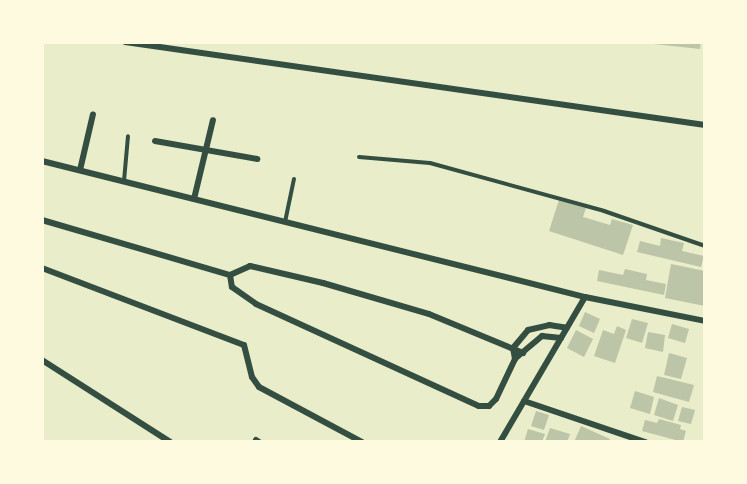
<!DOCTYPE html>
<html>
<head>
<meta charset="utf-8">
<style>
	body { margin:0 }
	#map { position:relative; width:747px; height:484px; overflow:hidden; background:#e9edc9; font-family:Arial,sans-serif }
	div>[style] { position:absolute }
	.building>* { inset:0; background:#bcc5a7 }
	.service>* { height:4px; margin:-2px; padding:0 2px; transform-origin:2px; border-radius:2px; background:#344e41 }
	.minor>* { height:6px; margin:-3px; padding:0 3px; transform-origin:3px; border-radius:3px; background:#344e41 }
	span { translate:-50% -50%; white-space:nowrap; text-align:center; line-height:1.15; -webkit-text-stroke:4.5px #fefae0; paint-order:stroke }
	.frame { position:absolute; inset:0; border:44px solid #fefae0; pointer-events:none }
</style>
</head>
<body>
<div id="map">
	<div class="building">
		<i style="clip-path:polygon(635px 42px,701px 42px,700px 49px)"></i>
		<i style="clip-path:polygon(559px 200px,586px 208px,583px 217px,610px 225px,612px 219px,633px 225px,623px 255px,549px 231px)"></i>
		<i style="clip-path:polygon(661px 238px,684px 243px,682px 251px,704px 256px,701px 267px,637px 252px,640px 241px,660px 246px)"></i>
		<i style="clip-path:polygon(671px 264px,705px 271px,705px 306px,665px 298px)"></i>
		<i style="clip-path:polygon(625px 269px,647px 274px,646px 280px,666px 284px,664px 295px,597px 281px,599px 270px,623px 275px)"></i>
		<i style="clip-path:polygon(585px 312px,600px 319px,594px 333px,579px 326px)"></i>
		<i style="clip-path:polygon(632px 319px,648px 323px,642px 343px,626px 338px)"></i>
		<i style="clip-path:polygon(672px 324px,689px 329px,685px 343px,668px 338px)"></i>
		<i style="clip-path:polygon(617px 326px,626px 330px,615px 363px,594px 356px,603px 330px,614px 334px)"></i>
		<i style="clip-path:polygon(576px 330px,593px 339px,584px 357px,567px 348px)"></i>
		<i style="clip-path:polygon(648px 332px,665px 335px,663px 352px,645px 348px)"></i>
		<i style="clip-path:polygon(669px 353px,687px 358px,681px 379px,664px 375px)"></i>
		<i style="clip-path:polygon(657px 376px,694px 385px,689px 402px,653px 392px)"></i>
		<i style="clip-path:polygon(635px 391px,654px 397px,650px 414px,630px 408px)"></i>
		<i style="clip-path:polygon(659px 398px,678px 405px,673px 421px,654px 415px)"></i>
		<i style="clip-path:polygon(682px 407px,695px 410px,691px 424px,678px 421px)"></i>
		<i style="clip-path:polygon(536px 411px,549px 415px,544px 430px,531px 426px)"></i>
		<i style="clip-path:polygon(659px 419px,681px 425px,680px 429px,686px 431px,683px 442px,642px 431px,645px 420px,657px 423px)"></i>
		<i style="clip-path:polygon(581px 426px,610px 439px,609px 442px,574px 442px)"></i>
		<i style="clip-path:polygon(550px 428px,570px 434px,567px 442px,545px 442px)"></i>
		<i style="clip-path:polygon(528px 429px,545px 434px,542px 442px,524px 442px)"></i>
	</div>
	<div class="service">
		<i style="left:359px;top:157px;width:71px;rotate:4.8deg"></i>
		<i style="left:430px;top:163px;width:180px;rotate:15.4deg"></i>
		<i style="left:604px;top:211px;width:107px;rotate:19.1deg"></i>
		<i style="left:124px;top:181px;width:45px;rotate:-84.9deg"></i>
		<i style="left:285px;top:222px;width:44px;rotate:-78.2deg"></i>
	</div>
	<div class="minor">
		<i style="left:125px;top:42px;width:586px;rotate:8.14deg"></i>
		<i style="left:155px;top:141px;width:104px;rotate:10deg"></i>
		<i style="left:42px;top:161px;width:560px;rotate:14.06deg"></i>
		<i style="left:585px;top:297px;width:122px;rotate:11.3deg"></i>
		<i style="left:80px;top:170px;width:57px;rotate:-76.9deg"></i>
		<i style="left:194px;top:199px;width:81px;rotate:-76.5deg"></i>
		<i style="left:42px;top:220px;width:196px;rotate:16.3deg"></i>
		<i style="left:42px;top:268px;width:216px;rotate:20.9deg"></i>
		<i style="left:244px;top:345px;width:33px;rotate:76deg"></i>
		<i style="left:252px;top:377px;width:12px;rotate:55deg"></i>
		<i style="left:259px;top:387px;width:117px;rotate:28.1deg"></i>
		<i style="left:230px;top:275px;width:12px;rotate:81deg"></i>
		<i style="left:232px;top:287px;width:29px;rotate:35deg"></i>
		<i style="left:256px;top:304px;width:245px;rotate:24.6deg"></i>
		<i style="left:479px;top:406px;width:10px"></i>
		<i style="left:489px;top:406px;width:10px;rotate:-45deg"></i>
		<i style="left:496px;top:399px;width:44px;rotate:-64.6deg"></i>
		<i style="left:230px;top:275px;width:22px;rotate:-24deg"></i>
		<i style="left:250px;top:266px;width:75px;rotate:13.1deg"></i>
		<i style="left:323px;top:283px;width:110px;rotate:16.3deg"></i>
		<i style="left:429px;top:314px;width:102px;rotate:22.5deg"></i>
		<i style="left:561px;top:338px;width:19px;rotate:-174deg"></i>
		<i style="left:542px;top:336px;width:35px;rotate:140deg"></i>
		<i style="left:515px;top:359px;width:11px;rotate:-100deg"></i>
		<i style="left:513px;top:348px;width:23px;rotate:-50deg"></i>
		<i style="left:528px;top:330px;width:22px;rotate:-13deg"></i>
		<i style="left:549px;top:325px;width:18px;rotate:9deg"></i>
		<i style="left:42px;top:360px;width:152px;rotate:32.6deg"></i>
		<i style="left:524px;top:401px;width:128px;rotate:18.7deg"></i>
		<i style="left:256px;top:440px;width:4px;rotate:34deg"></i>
		<i style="left:500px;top:442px;width:168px;rotate:-59.6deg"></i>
	</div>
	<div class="frame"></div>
</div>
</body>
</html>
